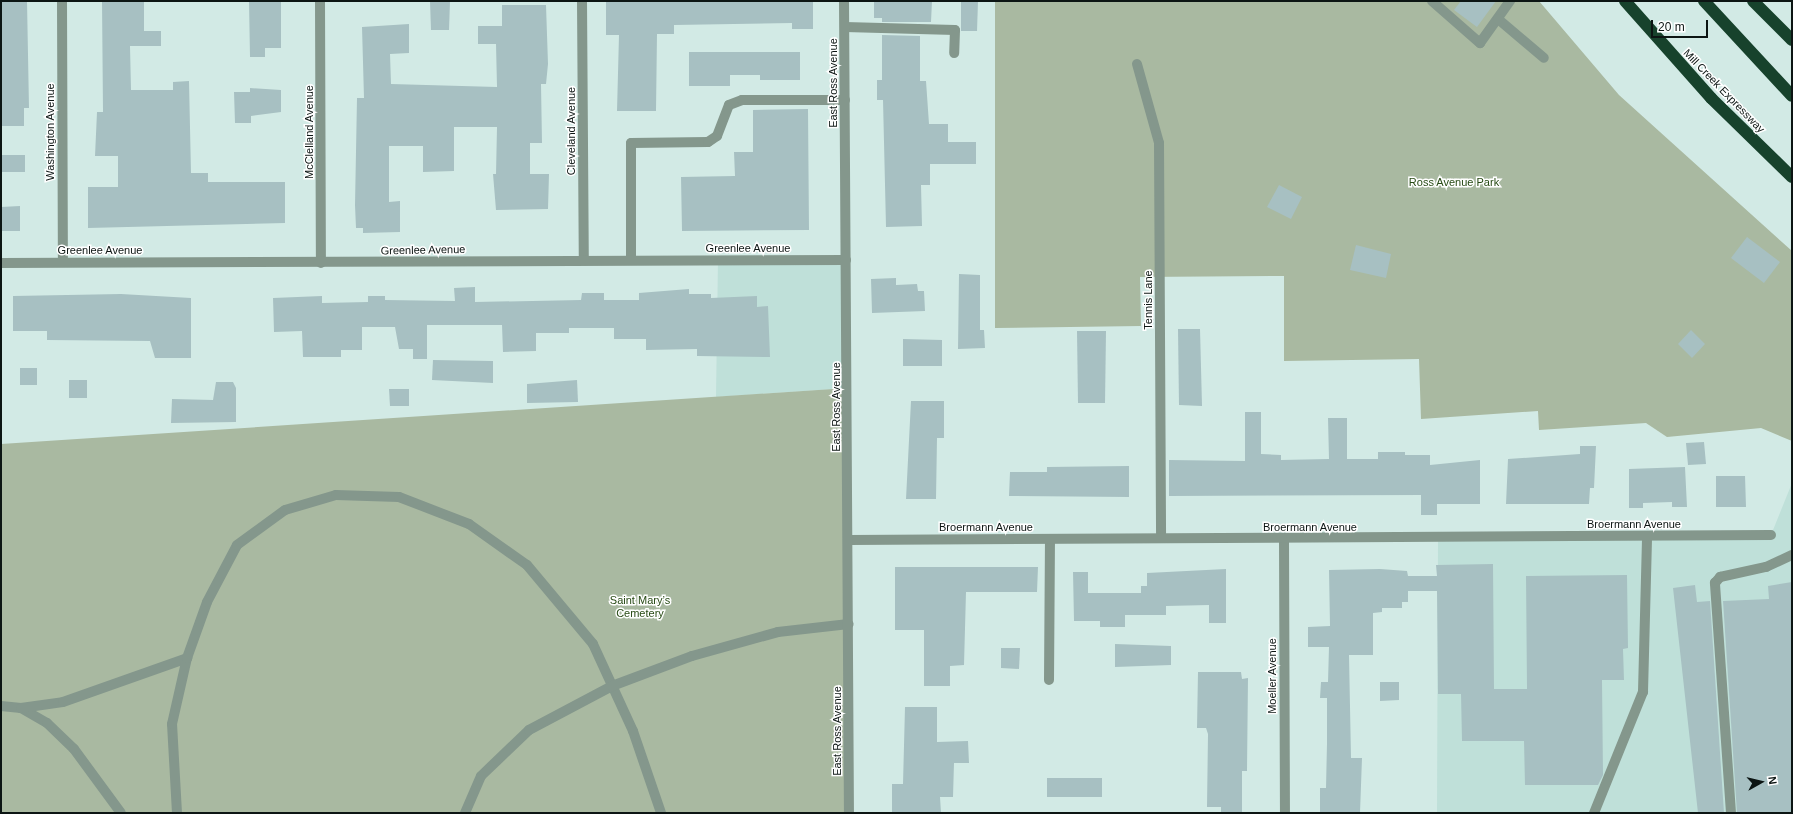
<!DOCTYPE html>
<html>
<head>
<meta charset="utf-8">
<style>
	body { margin:0 }
	#map { position:relative; width:1793px; height:814px; overflow:hidden; background:#d2eae5; font-family:Arial,sans-serif }
	div>[style] { position:absolute }
	.built>* { inset:0; background:#bfe0d9 }
	.green>* { inset:0; background:#a9b9a1 }
	.building>* { inset:0; background:#a7c0c2 }
	.service>* { height:10px; margin:-5px; padding:0 5px; transform-origin:5px; border-radius:5px; background:#84978c }
	.minor>* { height:10px; margin:-5px; padding:0 5px; transform-origin:5px; border-radius:5px; background:#84978c }
	.tertiary>* { height:10px; margin:-5px; padding:0 5px; transform-origin:5px; border-radius:5px; background:#84978c }
	.motorway>* { height:12px; margin:-6px; padding:0 6px; transform-origin:6px; border-radius:6px; background:#17422c }
	span { translate:-50% -50%; white-space:nowrap; text-align:center; line-height:1.15; -webkit-text-stroke:3px #fff; paint-order:stroke }
	.street-label { font-size:11px; color:#0c1513 }
	.park-label { font-size:11px; color:#274a14 }
	.frame { position:absolute; inset:0; border:2px solid #0c1513; pointer-events:none }
	.north { position:absolute; left:1741px; top:762px; width:40px; height:40px; -webkit-text-stroke:3px #fff; paint-order:stroke; rotate:82deg; font-size:11px; font-weight:700; line-height:16px; text-align:center; color:#0c1513 }
	.north::after { content:''; display:block; margin:auto; width:14px; height:18px; background:#0c1513; clip-path:polygon(50% 0,100% 100%,50% 72%,0 100%) }
	.scale { position:absolute; left:1651px; top:20px; width:57px; height:18px; box-sizing:border-box; border:2px solid #0c1513; border-top:0; padding-left:5px; font-size:12px; line-height:14px; white-space:nowrap; color:#0c1513; -webkit-text-stroke:3px #fff; paint-order:stroke }
</style>
</head>
<body>
<div id="map">
	<div class="built">
		<i style="clip-path:polygon(718px 260px,846px 260px,848px 388px,716px 397px)"></i>
		<i style="clip-path:polygon(1792px 483px,1792px 813px,1437px 812px,1438px 539px,1771px 535px)"></i>
	</div>
	<div class="green">
		<i style="clip-path:polygon(995px 1px,1539px 1px,1619px 95px,1792px 251px,1792px 441px,1761px 428px,1667px 437px,1646px 423px,1539px 430px,1538px 411px,1421px 419px,1419px 359px,1284px 361px,1284px 276px,1140px 277px,1141px 326px,995px 328px)"></i>
		<i style="clip-path:polygon(848px 388px,849px 813px,1px 813px,1px 444px)"></i>
	</div>
	<div class="building">
		<i style="clip-path:polygon(1px 1px,27px 1px,29px 108px,24px 108px,24px 126px,1px 126px)"></i>
		<i style="clip-path:polygon(102px 1px,144px 1px,144px 31px,161px 31px,161px 46px,130px 46px,131px 90px,173px 90px,173px 82px,189px 81px,191px 173px,208px 173px,208px 182px,285px 182px,285px 223px,88px 228px,88px 187px,118px 187px,118px 156px,95px 156px,97px 112px,103px 112px)"></i>
		<i style="clip-path:polygon(249px 1px,281px 1px,281px 48px,265px 48px,265px 57px,250px 57px)"></i>
		<i style="clip-path:polygon(430px 1px,450px 1px,449px 30px,431px 30px)"></i>
		<i style="clip-path:polygon(606px 1px,813px 1px,813px 29px,792px 29px,792px 23px,674px 25px,674px 34px,657px 34px,656px 111px,617px 111px,619px 35px,606px 35px)"></i>
		<i style="clip-path:polygon(874px 1px,932px 1px,931px 22px,882px 22px,882px 18px,874px 18px)"></i>
		<i style="clip-path:polygon(961px 1px,978px 1px,977px 31px,961px 31px)"></i>
		<i style="clip-path:polygon(1461px 1px,1496px 1px,1477px 27px,1454px 10px)"></i>
		<i style="clip-path:polygon(502px 5px,546px 5px,548px 64px,546px 84px,541px 84px,542px 143px,530px 143px,530px 174px,549px 174px,548px 209px,496px 210px,493px 174px,496px 174px,497px 127px,454px 127px,454px 171px,423px 172px,423px 146px,389px 146px,389px 202px,400px 201px,400px 232px,363px 233px,363px 228px,356px 228px,355px 205px,357px 98px,364px 98px,362px 27px,409px 24px,409px 53px,390px 54px,391px 84px,497px 87px,496px 44px,478px 44px,478px 26px,502px 26px)"></i>
		<i style="clip-path:polygon(882px 35px,920px 36px,920px 81px,926px 81px,929px 124px,948px 124px,948px 142px,976px 142px,976px 164px,930px 164px,930px 185px,921px 185px,922px 226px,886px 227px,883px 100px,877px 100px,877px 80px,882px 80px)"></i>
		<i style="clip-path:polygon(689px 52px,800px 52px,800px 80px,760px 80px,760px 75px,730px 75px,730px 86px,689px 86px)"></i>
		<i style="clip-path:polygon(250px 88px,281px 90px,281px 112px,251px 116px,251px 123px,235px 123px,234px 92px,250px 92px)"></i>
		<i style="clip-path:polygon(808px 109px,809px 230px,682px 231px,681px 177px,735px 176px,734px 152px,753px 152px,753px 110px)"></i>
		<i style="clip-path:polygon(1px 155px,25px 155px,25px 172px,1px 172px)"></i>
		<i style="clip-path:polygon(1279px 185px,1302px 197px,1291px 219px,1267px 207px)"></i>
		<i style="clip-path:polygon(20px 206px,20px 231px,1px 231px,1px 207px)"></i>
		<i style="clip-path:polygon(1747px 237px,1780px 262px,1764px 283px,1731px 258px)"></i>
		<i style="clip-path:polygon(1356px 245px,1391px 254px,1386px 278px,1350px 270px)"></i>
		<i style="clip-path:polygon(959px 274px,980px 275px,980px 330px,984px 330px,985px 348px,958px 349px)"></i>
		<i style="clip-path:polygon(896px 278px,896px 285px,917px 284px,918px 291px,924px 291px,925px 311px,872px 313px,871px 279px)"></i>
		<i style="clip-path:polygon(475px 287px,475px 302px,581px 300px,582px 293px,604px 293px,604px 300px,639px 300px,639px 293px,689px 289px,689px 294px,711px 294px,711px 298px,757px 296px,757px 307px,768px 306px,770px 357px,697px 356px,697px 349px,646px 350px,646px 339px,614px 339px,614px 328px,569px 328px,569px 333px,536px 333px,536px 351px,503px 352px,502px 325px,427px 325px,427px 359px,413px 359px,413px 349px,399px 349px,395px 327px,362px 327px,362px 350px,341px 350px,341px 357px,303px 357px,302px 331px,274px 332px,273px 298px,322px 296px,322px 303px,368px 302px,368px 296px,385px 296px,385px 300px,455px 301px,454px 288px)"></i>
		<i style="clip-path:polygon(121px 294px,191px 298px,191px 358px,155px 358px,150px 341px,47px 340px,47px 331px,13px 331px,13px 296px)"></i>
		<i style="clip-path:polygon(1178px 329px,1200px 329px,1202px 406px,1179px 405px)"></i>
		<i style="clip-path:polygon(1691px 330px,1705px 344px,1692px 358px,1678px 344px)"></i>
		<i style="clip-path:polygon(1077px 331px,1106px 331px,1105px 403px,1078px 403px)"></i>
		<i style="clip-path:polygon(903px 339px,942px 340px,942px 366px,903px 366px)"></i>
		<i style="clip-path:polygon(433px 360px,493px 361px,493px 383px,432px 380px)"></i>
		<i style="clip-path:polygon(20px 368px,37px 368px,37px 385px,20px 385px)"></i>
		<i style="clip-path:polygon(69px 380px,87px 380px,87px 398px,69px 398px)"></i>
		<i style="clip-path:polygon(577px 380px,578px 402px,527px 403px,527px 384px)"></i>
		<i style="clip-path:polygon(216px 382px,233px 382px,236px 388px,236px 422px,171px 423px,172px 399px,213px 400px)"></i>
		<i style="clip-path:polygon(389px 389px,409px 389px,409px 406px,390px 406px)"></i>
		<i style="clip-path:polygon(911px 401px,944px 401px,944px 438px,937px 438px,936px 499px,906px 499px)"></i>
		<i style="clip-path:polygon(1245px 412px,1261px 412px,1261px 454px,1281px 455px,1281px 460px,1329px 459px,1328px 418px,1347px 418px,1347px 459px,1378px 459px,1378px 452px,1405px 452px,1405px 455px,1430px 455px,1430px 465px,1480px 460px,1480px 504px,1437px 504px,1437px 515px,1421px 515px,1421px 495px,1169px 496px,1169px 460px,1245px 461px)"></i>
		<i style="clip-path:polygon(1704px 442px,1706px 464px,1688px 465px,1686px 443px)"></i>
		<i style="clip-path:polygon(1580px 446px,1596px 446px,1594px 488px,1590px 488px,1589px 504px,1506px 504px,1508px 459px,1580px 454px)"></i>
		<i style="clip-path:polygon(1129px 466px,1129px 497px,1009px 496px,1010px 472px,1047px 472px,1047px 467px)"></i>
		<i style="clip-path:polygon(1685px 467px,1687px 507px,1672px 507px,1672px 502px,1643px 503px,1643px 508px,1629px 508px,1629px 469px)"></i>
		<i style="clip-path:polygon(1716px 476px,1745px 476px,1746px 507px,1716px 507px)"></i>
		<i style="clip-path:polygon(1493px 564px,1494px 689px,1527px 689px,1526px 576px,1627px 575px,1628px 648px,1623px 649px,1624px 680px,1602px 680px,1603px 775px,1598px 785px,1525px 785px,1524px 741px,1462px 741px,1461px 694px,1438px 694px,1437px 591px,1408px 591px,1408px 602px,1402px 602px,1402px 608px,1382px 608px,1382px 612px,1373px 613px,1373px 655px,1349px 655px,1351px 758px,1362px 758px,1360px 813px,1320px 813px,1320px 788px,1326px 788px,1327px 743px,1327px 698px,1320px 698px,1321px 682px,1328px 682px,1329px 647px,1308px 647px,1308px 627px,1330px 626px,1329px 570px,1380px 569px,1407px 571px,1408px 576px,1437px 576px,1436px 565px)"></i>
		<i style="clip-path:polygon(895px 567px,1038px 567px,1037px 592px,966px 592px,964px 665px,950px 666px,950px 686px,924px 686px,924px 630px,895px 630px)"></i>
		<i style="clip-path:polygon(1226px 569px,1226px 623px,1209px 623px,1209px 605px,1166px 606px,1166px 615px,1125px 615px,1125px 627px,1100px 627px,1100px 621px,1074px 621px,1073px 572px,1088px 572px,1088px 593px,1141px 593px,1141px 586px,1147px 586px,1147px 573px)"></i>
		<i style="clip-path:polygon(1792px 582px,1792px 813px,1737px 813px,1723px 601px,1769px 599px,1768px 586px)"></i>
		<i style="clip-path:polygon(1695px 585px,1697px 602px,1710px 601px,1724px 813px,1698px 813px,1673px 588px)"></i>
		<i style="clip-path:polygon(1115px 644px,1171px 646px,1171px 665px,1115px 667px)"></i>
		<i style="clip-path:polygon(1001px 648px,1020px 648px,1019px 669px,1001px 668px)"></i>
		<i style="clip-path:polygon(1198px 672px,1241px 672px,1242px 679px,1248px 678px,1247px 771px,1242px 771px,1242px 813px,1221px 813px,1221px 807px,1207px 807px,1208px 734px,1206px 728px,1197px 728px)"></i>
		<i style="clip-path:polygon(1380px 682px,1399px 682px,1399px 700px,1380px 701px)"></i>
		<i style="clip-path:polygon(905px 707px,937px 707px,937px 742px,968px 741px,969px 763px,954px 763px,953px 797px,940px 797px,941px 813px,892px 813px,892px 784px,903px 784px)"></i>
		<i style="clip-path:polygon(1047px 778px,1102px 778px,1102px 797px,1047px 797px)"></i>
	</div>
	<div class="service">
		<i style="left:1432px;top:1px;width:64px;rotate:41.2deg"></i>
		<i style="left:1480px;top:43px;width:52px;rotate:-54.5deg"></i>
		<i style="left:1498px;top:19px;width:60px;rotate:40.3deg"></i>
		<i style="left:845px;top:27px;width:110px;rotate:1.6deg"></i>
		<i style="left:955px;top:30px;width:23px;rotate:92deg"></i>
		<i style="left:631px;top:260px;width:117px;rotate:-90deg"></i>
		<i style="left:631px;top:143px;width:77px;rotate:-0.7deg"></i>
		<i style="left:708px;top:142px;width:11px;rotate:-34deg"></i>
		<i style="left:717px;top:136px;width:33px;rotate:-69deg"></i>
		<i style="left:729px;top:105px;width:14px;rotate:-21deg"></i>
		<i style="left:742px;top:100px;width:103px"></i>
		<i style="left:1049px;top:680px;width:141px;rotate:-89.6deg"></i>
		<i style="left:1px;top:706px;width:20px;rotate:6deg"></i>
		<i style="left:21px;top:708px;width:30px;rotate:30deg"></i>
		<i style="left:47px;top:723px;width:37px;rotate:44deg"></i>
		<i style="left:74px;top:749px;width:79px;rotate:53.7deg"></i>
		<i style="left:21px;top:708px;width:42px;rotate:-8.1deg"></i>
		<i style="left:63px;top:702px;width:132px;rotate:-19.5deg"></i>
		<i style="left:177px;top:813px;width:89px;rotate:-93.2deg"></i>
		<i style="left:172px;top:724px;width:68px;rotate:-77.2deg"></i>
		<i style="left:187px;top:658px;width:59px;rotate:-70.3deg"></i>
		<i style="left:207px;top:602px;width:64px;rotate:-62.2deg"></i>
		<i style="left:237px;top:545px;width:59px;rotate:-36.1deg"></i>
		<i style="left:285px;top:510px;width:53px;rotate:-16.4deg"></i>
		<i style="left:336px;top:495px;width:63px;rotate:1.8deg"></i>
		<i style="left:399px;top:497px;width:75px;rotate:21.1deg"></i>
		<i style="left:469px;top:524px;width:71px;rotate:35.3deg"></i>
		<i style="left:527px;top:565px;width:103px;rotate:50.1deg"></i>
		<i style="left:593px;top:644px;width:96px;rotate:65.3deg"></i>
		<i style="left:633px;top:731px;width:87px;rotate:71.1deg"></i>
		<i style="left:465px;top:813px;width:40px;rotate:-66.6deg"></i>
		<i style="left:481px;top:776px;width:66px;rotate:-43.8deg"></i>
		<i style="left:529px;top:730px;width:94px;rotate:-27.9deg"></i>
		<i style="left:612px;top:686px;width:85px;rotate:-20.6deg"></i>
		<i style="left:692px;top:656px;width:89px;rotate:-15.6deg"></i>
		<i style="left:778px;top:632px;width:71px;rotate:-6.4deg"></i>
		<i style="left:1594px;top:813px;width:131px;rotate:-68deg"></i>
		<i style="left:1643px;top:692px;width:156px;rotate:-88.5deg"></i>
		<i style="left:1731px;top:813px;width:231px;rotate:-94deg"></i>
		<i style="left:1715px;top:583px;width:8px;rotate:-50deg"></i>
		<i style="left:1720px;top:577px;width:47px;rotate:-12.3deg"></i>
		<i style="left:1766px;top:567px;width:29px;rotate:-25deg"></i>
	</div>
	<div class="minor">
		<i style="left:62px;top:1px;width:261px;rotate:89.8deg"></i>
		<i style="left:320px;top:1px;width:262px;rotate:89.8deg"></i>
		<i style="left:582px;top:1px;width:259px;rotate:89.6deg"></i>
		<i style="left:1137px;top:64px;width:82px;rotate:74.4deg"></i>
		<i style="left:1159px;top:143px;width:395px;rotate:89.7deg"></i>
		<i style="left:1px;top:263px;width:845px;rotate:-0.2deg"></i>
		<i style="left:1284px;top:538px;width:275px;rotate:89.8deg"></i>
		<i style="left:849px;top:540px;width:922px;rotate:-0.31deg"></i>
	</div>
	<div class="tertiary">
		<i style="left:844px;top:1px;width:812px;rotate:89.65deg"></i>
	</div>
	<div class="motorway">
		<i style="left:1625px;top:1px;width:130px;rotate:48.4deg"></i>
		<i style="left:1711px;top:98px;width:113px;rotate:44.3deg"></i>
		<i style="left:1704px;top:1px;width:129px;rotate:47.2deg"></i>
		<i style="left:1753px;top:1px;width:55px;rotate:45deg"></i>
	</div>
	<div class="street-label">
		<span style="left:833px;top:83px;rotate:-90deg">East Ross Avenue</span>
		<span style="left:1724px;top:91px;rotate:46deg">Mill Creek Expressway</span>
		<span style="left:571px;top:131px;rotate:-90deg">Cleveland Avenue</span>
		<span style="left:50px;top:132px;rotate:-90deg">Washington Avenue</span>
		<span style="left:309px;top:132px;rotate:-90deg">McClelland Avenue</span>
		<span style="left:748px;top:248px">Greenlee Avenue</span>
		<span style="left:100px;top:250px">Greenlee Avenue</span>
		<span style="left:423px;top:250px;rotate:-1deg">Greenlee Avenue</span>
		<span style="left:1148px;top:300px;rotate:-90deg">Tennis Lane</span>
		<span style="left:836px;top:407px;rotate:-90deg">East Ross Avenue</span>
		<span style="left:1634px;top:524px">Broermann Avenue</span>
		<span style="left:986px;top:527px">Broermann Avenue</span>
		<span style="left:1310px;top:527px">Broermann Avenue</span>
		<span style="left:1272px;top:676px;rotate:-90deg">Moeller Avenue</span>
		<span style="left:837px;top:731px;rotate:-90deg">East Ross Avenue</span>
	</div>
	<div class="park-label">
		<span style="left:1454px;top:182px">Ross Avenue Park</span>
		<span style="left:640px;top:607px">Saint Mary’s<br>Cemetery</span>
	</div>
	<div class="frame"></div>
	<div class="north">N</div>
	<div class="scale">20 m</div>
</div>
</body>
</html>
